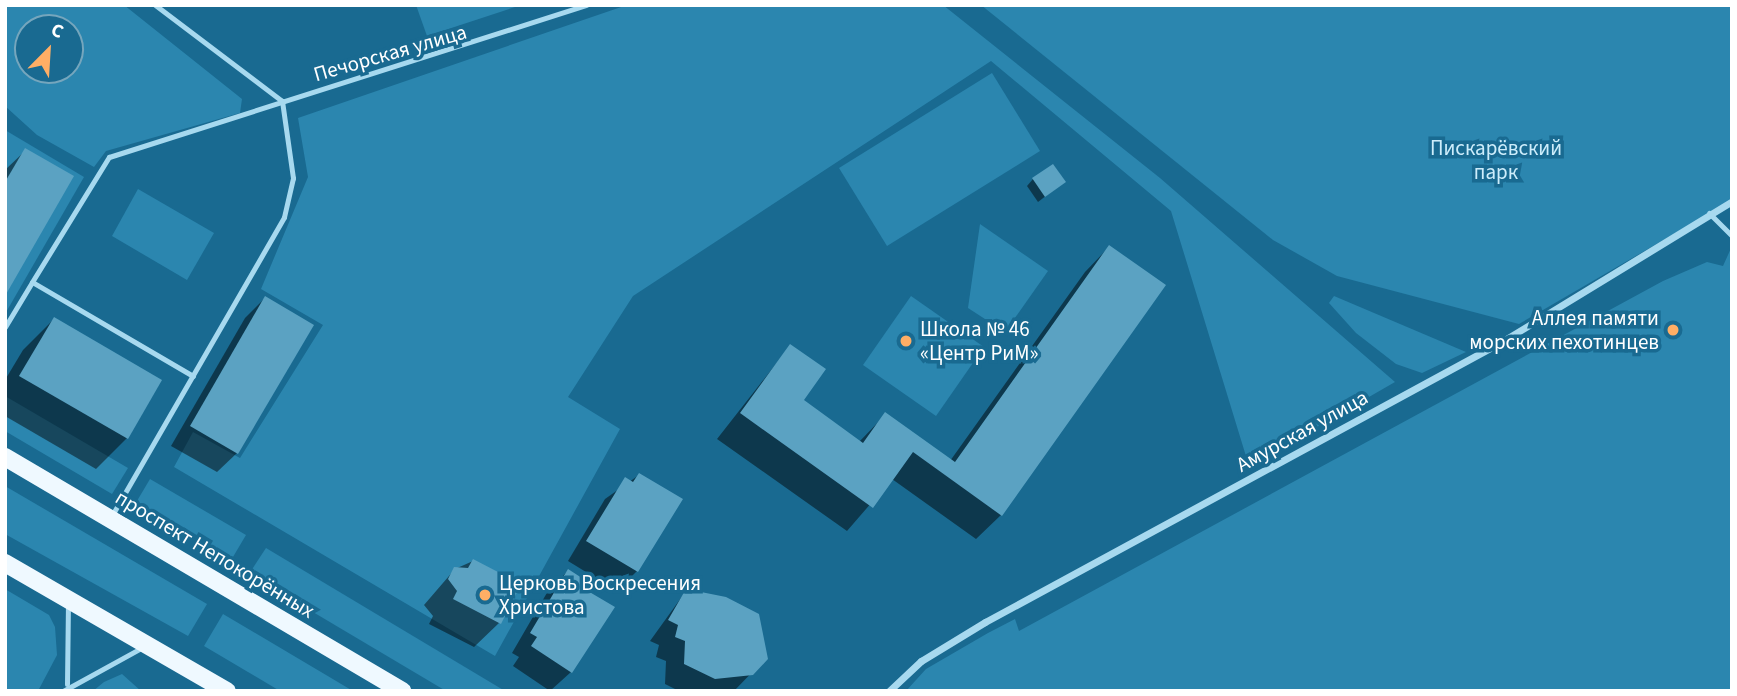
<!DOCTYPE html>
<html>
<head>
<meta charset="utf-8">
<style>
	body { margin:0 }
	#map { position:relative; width:1737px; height:696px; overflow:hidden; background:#196a91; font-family:"Source Sans 3",sans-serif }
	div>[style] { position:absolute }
	.green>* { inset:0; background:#2b86af }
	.shadow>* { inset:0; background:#0007 }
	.building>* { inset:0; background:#5ba2c2 }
	.lane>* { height:5px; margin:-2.5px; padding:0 2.5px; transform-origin:2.5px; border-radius:2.5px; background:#a7d9ef }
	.street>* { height:7px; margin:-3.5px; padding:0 3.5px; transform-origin:3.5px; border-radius:3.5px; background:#a7d9ef }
	.primary>* { height:18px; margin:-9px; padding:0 9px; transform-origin:9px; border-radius:9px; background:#eff9ff }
	.dots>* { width:19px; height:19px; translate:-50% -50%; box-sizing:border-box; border:4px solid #196a91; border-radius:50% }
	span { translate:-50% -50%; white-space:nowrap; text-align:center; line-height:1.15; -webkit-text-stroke:7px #196a91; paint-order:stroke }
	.street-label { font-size:21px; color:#fff }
	.park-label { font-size:21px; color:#cdedfb }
	.poi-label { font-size:21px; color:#fff }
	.right { translate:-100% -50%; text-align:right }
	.left { translate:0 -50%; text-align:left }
	.frame { position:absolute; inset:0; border:7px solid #fff; pointer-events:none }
	.north { position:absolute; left:14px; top:14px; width:70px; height:70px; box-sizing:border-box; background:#196a91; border:2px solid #75a6bd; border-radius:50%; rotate:24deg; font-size:19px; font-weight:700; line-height:28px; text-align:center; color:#fff }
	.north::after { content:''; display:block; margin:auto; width:24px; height:32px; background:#ffae65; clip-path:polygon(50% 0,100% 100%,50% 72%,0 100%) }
</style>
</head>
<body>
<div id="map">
	<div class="green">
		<i style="clip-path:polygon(evenodd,5px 5px,124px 5px,242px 99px,240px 113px,106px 151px,94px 167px,37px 135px,5px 106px,5px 5px,28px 28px,70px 28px,70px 70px,28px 70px,28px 28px)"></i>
		<i style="clip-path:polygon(416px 5px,521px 5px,427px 36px)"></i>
		<i style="clip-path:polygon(627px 5px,943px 5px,1160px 178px,1395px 382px,1249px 466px,1171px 211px,991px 61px,633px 296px,568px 397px,620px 429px,495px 656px,174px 467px,193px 432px,240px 458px,323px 325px,261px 289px,308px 177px,298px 118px)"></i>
		<i style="clip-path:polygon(981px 5px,1732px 5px,1732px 200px,1519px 324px,1337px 276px,1273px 240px)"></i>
		<i style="clip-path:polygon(992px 73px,1040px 151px,887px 246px,839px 168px)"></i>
		<i style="clip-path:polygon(5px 130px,84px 177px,5px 314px)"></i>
		<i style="clip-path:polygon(138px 189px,214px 233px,187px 280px,112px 236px)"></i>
		<i style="clip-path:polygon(980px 224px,1048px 271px,1005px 332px,968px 308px)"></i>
		<i style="clip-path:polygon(1732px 246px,1732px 691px,906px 691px,926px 669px,988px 633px,1015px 619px,1019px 631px,1663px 281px,1707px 262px,1723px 266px)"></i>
		<i style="clip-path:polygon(911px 296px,984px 347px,936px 416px,863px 365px)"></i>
		<i style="clip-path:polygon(1334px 296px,1466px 352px,1422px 373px,1396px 364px,1356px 333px,1329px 303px)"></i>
		<i style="clip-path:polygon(5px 396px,128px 468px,112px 494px,5px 431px)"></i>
		<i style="clip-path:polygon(150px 479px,246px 535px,230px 562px,134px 506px)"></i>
		<i style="clip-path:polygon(5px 486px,207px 604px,188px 636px,5px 534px)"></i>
		<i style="clip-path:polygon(266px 548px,505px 691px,446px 691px,249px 574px)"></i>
		<i style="clip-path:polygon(5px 589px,49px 615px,55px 627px,57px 655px,38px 691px,5px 691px)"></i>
		<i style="clip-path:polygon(223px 614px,353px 691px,280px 691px,204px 646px)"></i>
		<i style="clip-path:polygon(122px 674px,141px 691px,93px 691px,104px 682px)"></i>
	</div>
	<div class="shadow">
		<i style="clip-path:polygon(25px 151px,5px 292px,5px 170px)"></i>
		<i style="clip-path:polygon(1033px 179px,1064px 182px,1038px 202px,1027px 186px)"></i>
		<i style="clip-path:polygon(1109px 247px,1001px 515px,976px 539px,892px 479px,847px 531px,717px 439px,790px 346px,801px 401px,859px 442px,886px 414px,950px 461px,1085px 272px)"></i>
		<i style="clip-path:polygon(265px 298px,237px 453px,217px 472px,171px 446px,245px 318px)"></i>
		<i style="clip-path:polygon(54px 319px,127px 438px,96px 469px,5px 416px,5px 380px,23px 350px)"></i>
		<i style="clip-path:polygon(639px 475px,680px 500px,637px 571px,617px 591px,568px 561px,605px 499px)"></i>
		<i style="clip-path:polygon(473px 561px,499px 623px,474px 647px,429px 624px,433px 616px,424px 605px,455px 569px)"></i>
		<i style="clip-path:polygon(568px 571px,579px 588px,571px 672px,550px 691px,513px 666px,519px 657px,512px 653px,548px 591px)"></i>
		<i style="clip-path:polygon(686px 591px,766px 658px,734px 691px,679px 691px,665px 684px,666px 661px,656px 657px,659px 645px,650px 641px)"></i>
	</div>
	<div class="building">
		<i style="clip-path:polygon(25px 148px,74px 176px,5px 296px,5px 182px)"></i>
		<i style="clip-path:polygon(1053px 164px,1066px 182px,1045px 197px,1032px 178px)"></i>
		<i style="clip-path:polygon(1109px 245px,1166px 285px,1002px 516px,913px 452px,873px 508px,740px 413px,790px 344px,826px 369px,804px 400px,863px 443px,885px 412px,955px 462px)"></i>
		<i style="clip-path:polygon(265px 296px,314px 325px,238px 454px,190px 426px)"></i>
		<i style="clip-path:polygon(54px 317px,162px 380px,128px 439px,19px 376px)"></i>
		<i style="clip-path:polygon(639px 473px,683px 499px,638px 572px,586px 541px,625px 477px,633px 482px)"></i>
		<i style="clip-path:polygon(473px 559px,521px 584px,501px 624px,453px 599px,457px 591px,448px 579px,454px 567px,468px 568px)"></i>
		<i style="clip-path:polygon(568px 569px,585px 580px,581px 587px,615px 607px,572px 673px,531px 646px,537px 637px,530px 633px)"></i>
		<i style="clip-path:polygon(686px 589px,726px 597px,759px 614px,768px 659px,753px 675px,715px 679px,684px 664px,685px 641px,675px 637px,678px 625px,668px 620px)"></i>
	</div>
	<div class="lane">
		<i style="left:1709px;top:213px;width:33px;rotate:45deg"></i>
		<i style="left:5px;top:327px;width:52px;rotate:-59deg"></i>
		<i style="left:193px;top:376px;width:186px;rotate:-149.7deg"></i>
		<i style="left:32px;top:282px;width:147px;rotate:-58.4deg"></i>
		<i style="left:109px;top:157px;width:501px;rotate:-17.67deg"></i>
		<i style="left:111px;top:517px;width:346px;rotate:-60deg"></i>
		<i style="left:284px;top:217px;width:40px;rotate:-77deg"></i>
		<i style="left:293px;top:178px;width:78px;rotate:-98.1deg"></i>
		<i style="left:282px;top:101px;width:159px;rotate:-142.9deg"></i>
		<i style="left:67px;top:684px;width:81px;rotate:-89.3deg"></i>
		<i style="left:63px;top:691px;width:91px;rotate:-28.8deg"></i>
	</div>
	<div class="street">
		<i style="left:889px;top:691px;width:44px;rotate:-43.2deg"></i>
		<i style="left:921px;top:661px;width:75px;rotate:-31.4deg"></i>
		<i style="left:985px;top:622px;width:589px;rotate:-28.48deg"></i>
		<i style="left:1503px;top:341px;width:268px;rotate:-31.4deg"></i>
	</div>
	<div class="primary">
		<i style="left:5px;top:457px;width:461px;rotate:30.5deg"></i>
		<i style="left:5px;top:563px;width:256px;rotate:30deg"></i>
	</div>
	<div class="dots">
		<i style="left:1673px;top:330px;background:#ffae65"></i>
		<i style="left:906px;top:341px;background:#ffae65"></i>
		<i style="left:485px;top:595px;background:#ffae65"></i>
	</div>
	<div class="street-label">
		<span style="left:390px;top:53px;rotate:-16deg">Печорская улица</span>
		<span style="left:1302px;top:431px;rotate:-29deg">Амурская улица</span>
		<span style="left:215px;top:554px;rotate:31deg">проспект Непокорённых</span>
	</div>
	<div class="park-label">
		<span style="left:1496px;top:160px">Пискарёвский<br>парк</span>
	</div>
	<div class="poi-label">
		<span class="right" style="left:1659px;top:330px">Аллея памяти<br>морских пехотинцев</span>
		<span class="left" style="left:920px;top:341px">Школа № 46<br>«Центр РиМ»</span>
		<span class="left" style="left:499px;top:595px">Церковь Воскресения<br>Христова</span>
	</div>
	<div class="frame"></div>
	<div class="north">С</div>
</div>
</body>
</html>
